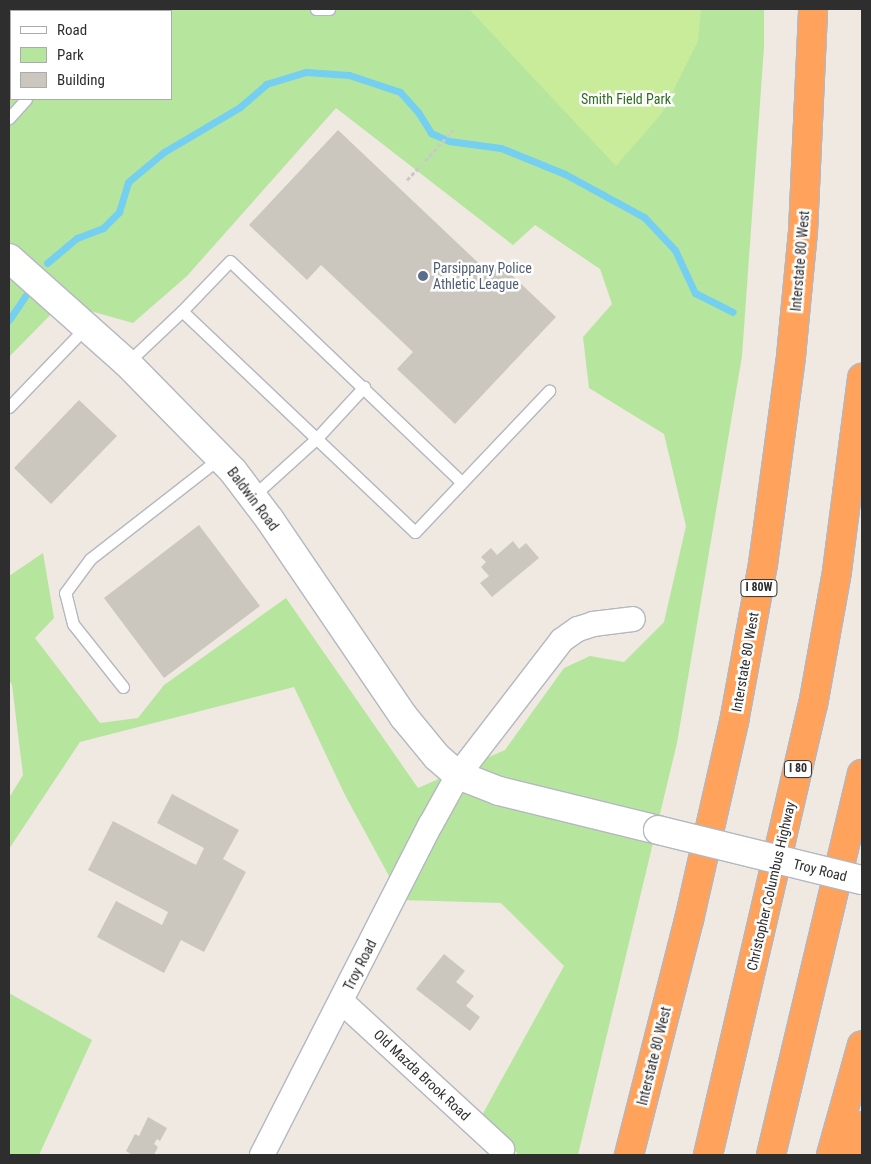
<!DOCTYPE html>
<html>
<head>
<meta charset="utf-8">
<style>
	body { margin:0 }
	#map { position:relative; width:871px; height:1164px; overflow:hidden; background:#efe9e1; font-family:"Roboto Condensed",sans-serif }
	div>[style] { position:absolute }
	.green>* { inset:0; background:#b6e59e }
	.pitch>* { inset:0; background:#c9ec9a }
	.stream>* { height:7px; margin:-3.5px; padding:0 3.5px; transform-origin:3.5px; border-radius:3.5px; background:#75cff0 }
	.building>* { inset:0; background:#cbc7bf }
	.path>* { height:3px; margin-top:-1.5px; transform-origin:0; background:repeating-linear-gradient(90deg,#c9c9c9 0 4px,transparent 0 6.5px) }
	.roads { filter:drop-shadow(1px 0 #b4b7c1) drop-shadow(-1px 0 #b4b7c1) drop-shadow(0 1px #b4b7c1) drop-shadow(0 -1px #b4b7c1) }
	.service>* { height:11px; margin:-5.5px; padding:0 5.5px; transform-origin:5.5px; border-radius:5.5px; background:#fff }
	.minor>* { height:24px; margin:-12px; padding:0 12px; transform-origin:12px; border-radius:12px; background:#fff }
	.tertiary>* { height:28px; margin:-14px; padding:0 14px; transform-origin:14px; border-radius:14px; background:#fff }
	.motorway>* { height:28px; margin:-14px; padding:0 14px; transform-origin:14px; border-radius:14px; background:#ffa35c }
	.bridges { filter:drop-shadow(1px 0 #b4b7c1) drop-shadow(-1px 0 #b4b7c1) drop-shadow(0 1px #b4b7c1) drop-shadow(0 -1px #b4b7c1) }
	.tertiary-bridge>* { height:28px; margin:-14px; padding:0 14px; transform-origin:14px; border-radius:14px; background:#fff }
	.dots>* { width:14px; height:14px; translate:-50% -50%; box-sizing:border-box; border:2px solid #fff; border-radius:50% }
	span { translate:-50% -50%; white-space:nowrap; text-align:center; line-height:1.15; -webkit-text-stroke:5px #fff; paint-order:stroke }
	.shield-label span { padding:1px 4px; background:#fff; border:1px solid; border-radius:4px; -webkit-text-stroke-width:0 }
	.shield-label { font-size:12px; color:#2e2e2e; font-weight:700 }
	.park-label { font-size:14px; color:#2c6e1b }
	.street-label { font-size:14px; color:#2e2e2e }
	.service-label { font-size:14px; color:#4e5e75 }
	.left { translate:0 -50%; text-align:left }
	.frame { position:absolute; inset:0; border:10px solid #2e2e2e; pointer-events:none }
	.legend { position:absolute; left:10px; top:10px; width:162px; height:90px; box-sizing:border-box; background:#fff; border:1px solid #ababab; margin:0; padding:6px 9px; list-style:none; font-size:15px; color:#2e2e2e }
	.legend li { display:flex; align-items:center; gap:10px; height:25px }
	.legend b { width:25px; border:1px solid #ababab }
</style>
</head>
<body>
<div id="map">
	<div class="green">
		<i style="clip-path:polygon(evenodd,9px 9px,764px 9px,764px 47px,742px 356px,677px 743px,578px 1155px,519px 1155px,481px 1117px,564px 966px,501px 903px,402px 900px,345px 795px,294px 687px,80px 742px,9px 849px,9px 798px,23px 775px,12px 685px,9px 679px,9px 576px,43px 553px,54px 618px,35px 638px,100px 723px,138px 718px,164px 685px,286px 598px,418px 788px,505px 750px,564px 668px,590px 656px,624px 662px,664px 622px,686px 526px,664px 434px,589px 388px,583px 337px,612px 304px,600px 269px,535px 225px,513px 245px,336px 108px,187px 276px,133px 323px,62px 303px,9px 357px,9px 9px,11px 11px,171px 11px,171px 99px,11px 99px,11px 11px)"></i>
		<i style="clip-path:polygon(9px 993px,92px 1040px,39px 1155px,9px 1155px)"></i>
	</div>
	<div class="pitch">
		<i style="clip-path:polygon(469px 9px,701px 9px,698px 41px,662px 113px,616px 166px)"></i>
	</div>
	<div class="stream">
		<i style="left:47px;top:263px;width:39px;rotate:-40deg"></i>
		<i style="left:77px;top:238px;width:28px;rotate:-21deg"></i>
		<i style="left:103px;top:228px;width:23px;rotate:-45deg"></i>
		<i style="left:119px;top:212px;width:31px;rotate:-73deg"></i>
		<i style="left:128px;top:182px;width:47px;rotate:-39.8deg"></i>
		<i style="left:164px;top:152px;width:88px;rotate:-30.6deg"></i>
		<i style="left:240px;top:107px;width:35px;rotate:-41deg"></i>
		<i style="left:266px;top:84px;width:42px;rotate:-16.7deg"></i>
		<i style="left:306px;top:72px;width:43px;rotate:4deg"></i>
		<i style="left:349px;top:75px;width:54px;rotate:18.4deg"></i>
		<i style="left:400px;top:92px;width:27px;rotate:48deg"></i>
		<i style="left:418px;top:112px;width:25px;rotate:58deg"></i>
		<i style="left:431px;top:133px;width:20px;rotate:24deg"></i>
		<i style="left:449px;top:141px;width:52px;rotate:7.7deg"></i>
		<i style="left:501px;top:148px;width:69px;rotate:22.1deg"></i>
		<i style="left:565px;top:174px;width:90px;rotate:28.6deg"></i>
		<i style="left:644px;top:217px;width:45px;rotate:46.8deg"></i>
		<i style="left:675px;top:250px;width:47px;rotate:65.1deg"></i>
		<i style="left:695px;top:293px;width:42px;rotate:26.6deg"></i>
		<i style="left:9px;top:320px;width:29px;rotate:-56deg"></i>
	</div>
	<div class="building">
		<i style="clip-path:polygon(338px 130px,488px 272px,498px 262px,556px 317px,455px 424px,397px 369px,413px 352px,321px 265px,307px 280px,249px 225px)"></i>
		<i style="clip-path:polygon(79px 400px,117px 436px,51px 504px,14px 468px)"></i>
		<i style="clip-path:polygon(199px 525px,260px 606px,164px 678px,104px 598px)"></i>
		<i style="clip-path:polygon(513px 541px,519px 549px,526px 543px,539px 558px,492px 597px,480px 583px,489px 576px,481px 567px,486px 562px,481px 557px,491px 548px,497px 555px)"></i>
		<i style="clip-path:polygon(172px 794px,239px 830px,223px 859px,246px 872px,204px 952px,181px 940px,164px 973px,97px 937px,116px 901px,162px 925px,168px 912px,88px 870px,113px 821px,196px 865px,204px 848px,157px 823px)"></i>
		<i style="clip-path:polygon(444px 954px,465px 971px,456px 982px,474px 996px,466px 1006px,480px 1017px,470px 1031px,416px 989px)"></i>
		<i style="clip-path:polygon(148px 1117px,167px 1128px,160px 1141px,157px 1139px,154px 1144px,158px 1147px,154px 1155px,132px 1155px,126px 1151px,135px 1134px,139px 1136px)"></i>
	</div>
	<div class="path">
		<i style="left:425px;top:161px;width:42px;rotate:-47.9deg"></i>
		<i style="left:407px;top:180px;width:21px;rotate:-47deg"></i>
	</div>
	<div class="roads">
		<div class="service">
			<i style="left:74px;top:9px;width:2px;rotate:90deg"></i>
			<i style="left:316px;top:9px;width:13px"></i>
			<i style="left:9px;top:118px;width:25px;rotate:-48deg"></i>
			<i style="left:182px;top:311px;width:321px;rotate:43.5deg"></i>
			<i style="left:415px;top:532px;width:195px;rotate:-46.5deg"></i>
			<i style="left:127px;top:363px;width:76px;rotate:-43.4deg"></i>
			<i style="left:182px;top:311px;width:69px;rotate:-46.2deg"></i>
			<i style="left:230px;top:261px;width:320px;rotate:43.7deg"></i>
			<i style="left:9px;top:407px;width:110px;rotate:-46.1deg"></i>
			<i style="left:252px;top:497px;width:86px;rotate:-42.2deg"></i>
			<i style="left:316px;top:439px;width:71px;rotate:-47.3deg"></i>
			<i style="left:123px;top:687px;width:80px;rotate:-128.4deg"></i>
			<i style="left:73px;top:624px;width:32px;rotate:-104deg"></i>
			<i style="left:65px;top:593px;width:42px;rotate:-53.7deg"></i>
			<i style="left:90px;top:559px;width:166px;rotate:-37.9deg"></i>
		</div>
		<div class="minor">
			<i style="left:341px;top:1001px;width:219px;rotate:42.6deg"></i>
			<i style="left:262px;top:1155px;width:372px;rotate:-63deg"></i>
			<i style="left:431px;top:824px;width:56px;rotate:-61.1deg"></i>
			<i style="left:458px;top:775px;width:170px;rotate:-52.4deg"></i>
			<i style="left:562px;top:640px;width:19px;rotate:-35deg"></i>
			<i style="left:578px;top:629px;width:16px;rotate:-18deg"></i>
			<i style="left:593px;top:624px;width:40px;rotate:-7.1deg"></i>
		</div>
		<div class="tertiary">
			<i style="left:9px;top:258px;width:158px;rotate:41.7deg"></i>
			<i style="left:127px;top:363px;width:151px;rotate:45.5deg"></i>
			<i style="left:233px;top:471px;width:61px;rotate:52.9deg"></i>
			<i style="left:270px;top:520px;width:238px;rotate:55.8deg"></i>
			<i style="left:404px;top:717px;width:52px;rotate:50.5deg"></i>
			<i style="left:437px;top:757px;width:28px;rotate:41deg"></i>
			<i style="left:458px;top:775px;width:44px;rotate:21.3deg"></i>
			<i style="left:499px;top:791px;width:164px;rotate:13.8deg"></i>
		</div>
		<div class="motorway">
			<i style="left:629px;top:1155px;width:243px;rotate:-75.7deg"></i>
			<i style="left:689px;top:920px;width:203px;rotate:-77.2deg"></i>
			<i style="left:734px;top:722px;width:161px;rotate:-79.6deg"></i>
			<i style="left:763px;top:564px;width:210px;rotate:-82.3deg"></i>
			<i style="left:791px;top:356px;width:125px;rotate:-84.5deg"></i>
			<i style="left:803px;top:232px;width:223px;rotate:-87.4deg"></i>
			<i style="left:708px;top:1155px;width:462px;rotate:-76.9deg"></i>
			<i style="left:813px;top:705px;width:136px;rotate:-79.8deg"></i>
			<i style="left:837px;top:571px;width:195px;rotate:-82.6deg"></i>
			<i style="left:771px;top:1155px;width:392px;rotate:-76.6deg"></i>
			<i style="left:831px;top:1155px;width:114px;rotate:-74.3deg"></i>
			<i style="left:855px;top:1155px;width:30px;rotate:-76deg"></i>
		</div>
	</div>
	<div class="bridges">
		<div class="tertiary-bridge">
			<i style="left:658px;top:830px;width:210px;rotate:13.8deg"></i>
		</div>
	</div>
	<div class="dots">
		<i style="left:423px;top:276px;background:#5c6f8a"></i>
	</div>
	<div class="shield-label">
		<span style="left:759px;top:588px">I 80W</span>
		<span style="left:798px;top:769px">I 80</span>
	</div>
	<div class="park-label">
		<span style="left:626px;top:99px">Smith Field Park</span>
	</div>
	<div class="street-label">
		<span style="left:800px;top:261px;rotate:-85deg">Interstate 80 West</span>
		<span style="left:253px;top:499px;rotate:53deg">Baldwin Road</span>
		<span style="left:745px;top:662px;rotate:-80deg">Interstate 80 West</span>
		<span style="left:820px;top:870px;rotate:14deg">Troy Road</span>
		<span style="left:771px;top:886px;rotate:-77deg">Christopher Columbus Highway</span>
		<span style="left:360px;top:965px;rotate:-63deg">Troy Road</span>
		<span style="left:654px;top:1056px;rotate:-76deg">Interstate 80 West</span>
		<span style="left:422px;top:1075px;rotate:43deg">Old Mazda Brook Road</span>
	</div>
	<div class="service-label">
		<span class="left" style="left:433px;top:276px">Parsippany Police<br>Athletic League</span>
	</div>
	<div class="frame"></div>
	<ul class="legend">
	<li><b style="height:6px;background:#fff"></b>Road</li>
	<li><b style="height:14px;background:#b6e59e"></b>Park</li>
	<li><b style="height:14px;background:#cbc7bf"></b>Building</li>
	</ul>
</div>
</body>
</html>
